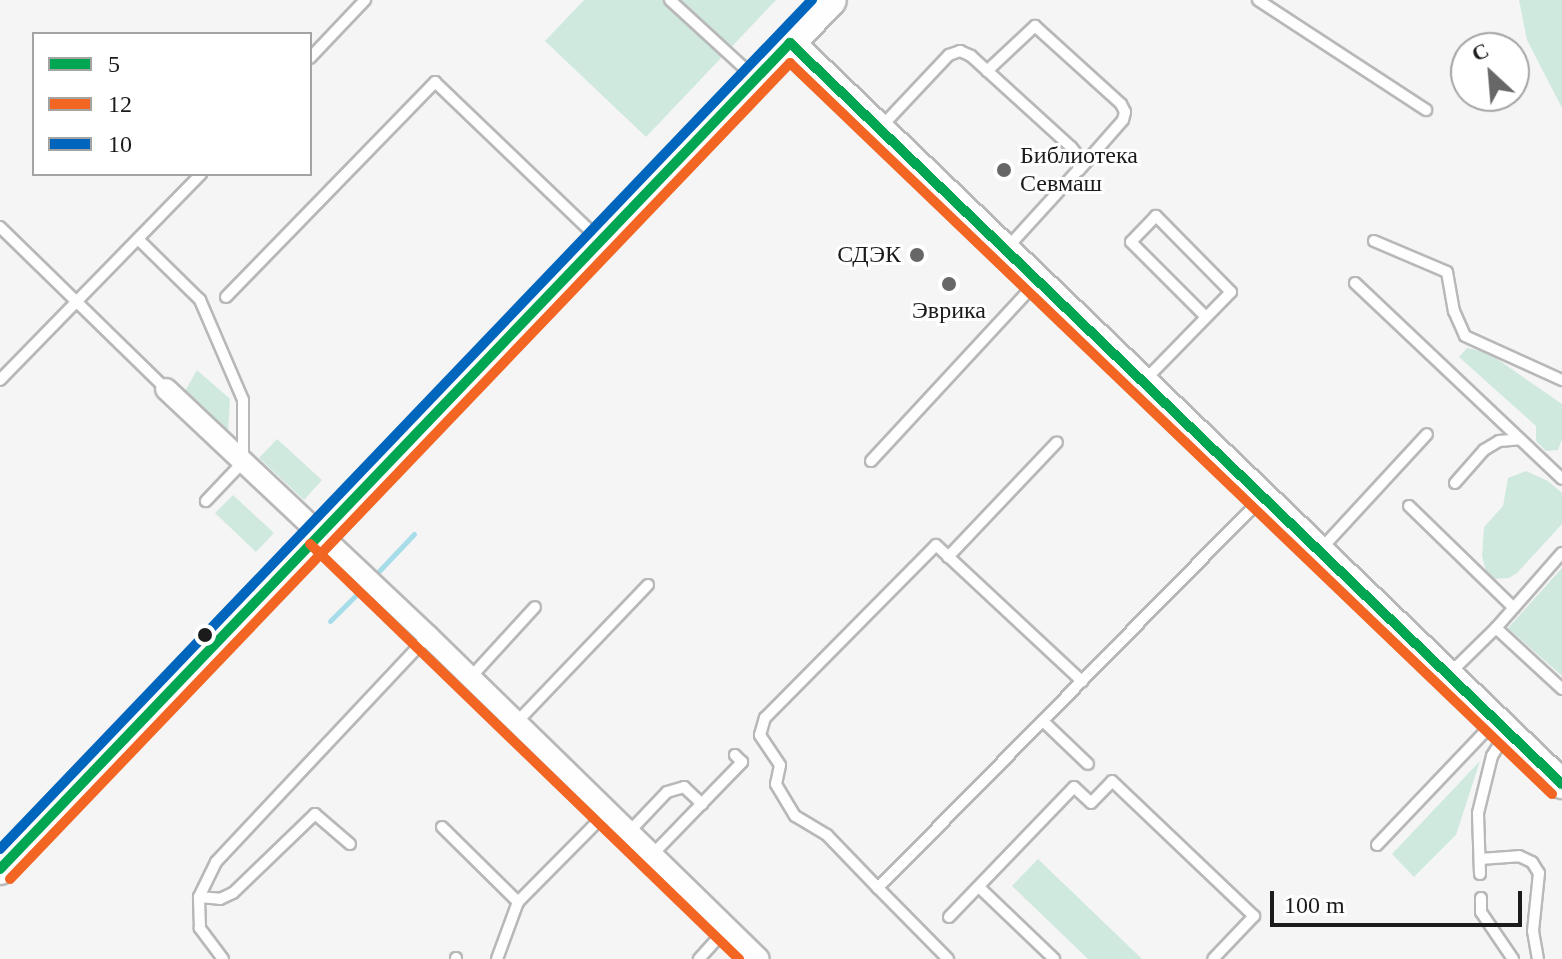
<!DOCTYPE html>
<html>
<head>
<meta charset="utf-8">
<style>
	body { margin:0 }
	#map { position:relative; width:1562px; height:959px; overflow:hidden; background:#f5f5f6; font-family:Georgia,serif }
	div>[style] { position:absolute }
	.green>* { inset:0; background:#d0e9de }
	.stream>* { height:5px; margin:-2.5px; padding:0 2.5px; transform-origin:2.5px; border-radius:2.5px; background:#a7dde9 }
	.roads { filter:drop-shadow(2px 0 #b8b8b9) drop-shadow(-2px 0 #b8b8b9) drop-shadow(0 2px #b8b8b9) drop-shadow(0 -2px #b8b8b9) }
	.lane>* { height:10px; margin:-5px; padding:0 5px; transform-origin:5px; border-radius:5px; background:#fefefe }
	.street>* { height:20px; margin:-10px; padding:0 10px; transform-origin:10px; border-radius:10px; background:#fefefe }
	.secondary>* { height:28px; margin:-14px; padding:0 14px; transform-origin:14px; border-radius:14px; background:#fefefe }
	.primary>* { height:30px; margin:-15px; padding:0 15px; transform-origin:15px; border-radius:15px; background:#fefefe }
	.bus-1>* { height:10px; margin:-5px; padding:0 5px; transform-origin:5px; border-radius:5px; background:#00a651 }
	.bus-2>* { height:10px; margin:-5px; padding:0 5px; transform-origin:5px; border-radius:5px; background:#f26522 }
	.bus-3>* { height:10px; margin:-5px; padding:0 5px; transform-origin:5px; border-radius:5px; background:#0065bd }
	.dots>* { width:22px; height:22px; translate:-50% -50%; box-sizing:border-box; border:4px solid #fff; border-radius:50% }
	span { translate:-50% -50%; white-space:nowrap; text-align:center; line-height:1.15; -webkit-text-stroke:6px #fff; paint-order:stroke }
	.poi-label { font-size:24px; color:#1b1b1c }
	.left { translate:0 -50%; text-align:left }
	.right { translate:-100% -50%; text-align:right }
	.legend { position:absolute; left:32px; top:32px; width:280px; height:144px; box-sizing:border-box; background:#fff; border:2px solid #a4a4a4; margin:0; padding:10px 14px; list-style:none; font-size:24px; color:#1b1b1c }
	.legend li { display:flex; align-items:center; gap:16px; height:40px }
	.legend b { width:40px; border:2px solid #a4a4a4 }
	.north { position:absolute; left:1450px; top:32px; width:80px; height:80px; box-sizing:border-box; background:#fff; border:2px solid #a4a4a4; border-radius:50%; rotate:334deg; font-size:22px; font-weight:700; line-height:32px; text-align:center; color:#1b1b1c }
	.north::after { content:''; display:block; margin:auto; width:28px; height:36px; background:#676768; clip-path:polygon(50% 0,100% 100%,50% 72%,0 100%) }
	.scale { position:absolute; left:1270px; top:891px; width:252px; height:36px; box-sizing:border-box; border:4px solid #1b1b1c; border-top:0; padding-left:10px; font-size:24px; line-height:28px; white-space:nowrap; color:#1b1b1c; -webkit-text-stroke:6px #fff; paint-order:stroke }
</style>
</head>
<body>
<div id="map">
	<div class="green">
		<i style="clip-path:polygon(584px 0,776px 0,646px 137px,545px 41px)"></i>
		<i style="clip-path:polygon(1519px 0,1562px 0,1562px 108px,1527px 40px)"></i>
		<i style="clip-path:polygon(1467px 348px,1487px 352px,1562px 404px,1562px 439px,1558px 450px,1546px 451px,1536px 441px,1536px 426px,1459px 357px)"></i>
		<i style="clip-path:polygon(197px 370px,230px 399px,228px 434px,185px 391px)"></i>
		<i style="clip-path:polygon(277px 439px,322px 480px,304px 500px,259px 458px)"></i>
		<i style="clip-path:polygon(1526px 471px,1548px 481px,1562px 493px,1562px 524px,1517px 573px,1509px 578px,1494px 579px,1487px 575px,1482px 556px,1484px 527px,1503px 506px,1508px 478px)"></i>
		<i style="clip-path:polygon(233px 495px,274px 533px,256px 552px,215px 513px)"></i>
		<i style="clip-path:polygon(1562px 568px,1562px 676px,1508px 628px)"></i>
		<i style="clip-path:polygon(1480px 761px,1456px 835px,1414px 877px,1392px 854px)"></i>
		<i style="clip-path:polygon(1038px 859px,1142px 959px,1088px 959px,1012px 886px)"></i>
	</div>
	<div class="stream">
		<i style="left:379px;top:571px;width:51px;rotate:-46.6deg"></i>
		<i style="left:330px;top:621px;width:42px;rotate:-45deg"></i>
	</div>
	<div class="roads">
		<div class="lane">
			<i style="left:670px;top:0;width:114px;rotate:42.5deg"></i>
			<i style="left:1258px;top:0;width:201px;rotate:33.2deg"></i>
			<i style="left:310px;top:58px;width:80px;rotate:-46.5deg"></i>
			<i style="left:987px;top:71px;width:66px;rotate:-43.2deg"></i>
			<i style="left:1035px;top:26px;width:116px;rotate:42.2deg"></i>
			<i style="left:1121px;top:104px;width:9px;rotate:63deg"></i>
			<i style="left:1125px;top:112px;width:8px;rotate:104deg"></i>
			<i style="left:1123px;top:120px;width:67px;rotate:131.3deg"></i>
			<i style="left:882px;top:126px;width:98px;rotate:-46.7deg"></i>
			<i style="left:949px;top:55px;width:12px;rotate:-20deg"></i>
			<i style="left:960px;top:51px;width:12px;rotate:24deg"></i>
			<i style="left:971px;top:56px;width:135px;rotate:42.3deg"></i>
			<i style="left:1071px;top:147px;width:13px;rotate:51deg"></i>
			<i style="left:1079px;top:157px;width:13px;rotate:94deg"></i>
			<i style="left:1078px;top:170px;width:105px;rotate:132.3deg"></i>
			<i style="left:0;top:227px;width:232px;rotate:44.3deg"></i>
			<i style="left:139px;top:240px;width:86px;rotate:44.5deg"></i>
			<i style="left:200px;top:300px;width:109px;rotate:66.7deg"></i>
			<i style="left:243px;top:400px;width:62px;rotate:90deg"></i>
			<i style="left:243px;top:462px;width:54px;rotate:133.5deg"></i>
			<i style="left:1374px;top:241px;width:79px;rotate:23deg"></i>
			<i style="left:1447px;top:272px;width:40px;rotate:80deg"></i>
			<i style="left:1454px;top:311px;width:27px;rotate:66deg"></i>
			<i style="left:1465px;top:336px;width:107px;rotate:24.4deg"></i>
			<i style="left:1355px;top:283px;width:285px;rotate:43.4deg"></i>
			<i style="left:226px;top:297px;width:300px;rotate:-45.8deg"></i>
			<i style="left:435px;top:82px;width:227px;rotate:43.8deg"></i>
			<i style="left:0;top:380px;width:288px;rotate:-45.7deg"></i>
			<i style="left:1145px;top:380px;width:123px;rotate:-45.7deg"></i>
			<i style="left:1231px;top:292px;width:107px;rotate:-134.6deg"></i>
			<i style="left:1156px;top:216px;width:36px;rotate:134deg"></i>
			<i style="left:1131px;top:242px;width:106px;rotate:45deg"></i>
			<i style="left:871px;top:461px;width:244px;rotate:-47.2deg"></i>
			<i style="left:1455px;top:483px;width:44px;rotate:-48.7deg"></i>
			<i style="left:1484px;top:450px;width:17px;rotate:-31deg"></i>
			<i style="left:1499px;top:441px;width:21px;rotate:-5deg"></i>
			<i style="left:1409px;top:506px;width:146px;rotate:44.2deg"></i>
			<i style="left:1321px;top:549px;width:156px;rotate:-47.3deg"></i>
			<i style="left:948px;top:557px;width:158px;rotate:-46.5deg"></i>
			<i style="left:1496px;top:628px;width:90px;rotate:42.7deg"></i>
			<i style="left:1450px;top:673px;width:64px;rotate:-44.4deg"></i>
			<i style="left:1496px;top:628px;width:100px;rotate:-48.7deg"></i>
			<i style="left:470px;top:678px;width:96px;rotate:-47.5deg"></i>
			<i style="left:1043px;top:721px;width:62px;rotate:43.7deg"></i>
			<i style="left:516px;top:723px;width:191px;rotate:-46.3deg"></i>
			<i style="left:442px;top:827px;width:107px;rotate:44.6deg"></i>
			<i style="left:629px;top:832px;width:55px;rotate:-46.5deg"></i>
			<i style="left:667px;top:792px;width:18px;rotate:-16deg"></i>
			<i style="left:684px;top:787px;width:25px;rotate:43deg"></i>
			<i style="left:1377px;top:845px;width:170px;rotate:-46.4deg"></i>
			<i style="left:651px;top:856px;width:131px;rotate:-45.9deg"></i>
			<i style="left:742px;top:762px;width:10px;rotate:-135deg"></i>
			<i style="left:1480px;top:859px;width:39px;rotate:-4deg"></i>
			<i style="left:1519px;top:856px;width:14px;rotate:25deg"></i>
			<i style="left:1532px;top:862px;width:13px;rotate:58deg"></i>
			<i style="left:1539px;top:873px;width:58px;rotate:95.9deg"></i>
			<i style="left:1533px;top:931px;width:28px;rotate:80deg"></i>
			<i style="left:1480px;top:874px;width:61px;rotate:-91.9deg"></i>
			<i style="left:1478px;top:813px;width:59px;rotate:-76.2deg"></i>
			<i style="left:1492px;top:756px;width:26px;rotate:-58deg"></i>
			<i style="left:979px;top:887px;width:104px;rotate:43.8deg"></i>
			<i style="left:878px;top:888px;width:74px;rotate:-133.9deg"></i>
			<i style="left:827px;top:835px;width:37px;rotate:-149deg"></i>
			<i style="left:795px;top:816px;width:37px;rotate:-121deg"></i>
			<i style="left:776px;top:784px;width:19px;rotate:-78deg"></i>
			<i style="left:780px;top:765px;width:36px;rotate:-124deg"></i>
			<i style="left:760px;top:735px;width:18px;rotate:-74deg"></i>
			<i style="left:765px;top:718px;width:243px;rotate:-45.3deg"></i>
			<i style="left:936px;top:545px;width:200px;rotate:43deg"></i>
			<i style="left:199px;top:897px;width:21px;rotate:5deg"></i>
			<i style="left:220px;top:899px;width:14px;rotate:-25deg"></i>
			<i style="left:233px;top:893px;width:114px;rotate:-43.9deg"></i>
			<i style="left:315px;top:814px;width:46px;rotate:40.6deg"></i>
			<i style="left:1481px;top:898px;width:14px;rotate:90deg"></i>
			<i style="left:1481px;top:912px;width:57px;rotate:55.8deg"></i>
			<i style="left:949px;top:917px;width:180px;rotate:-46.1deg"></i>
			<i style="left:1074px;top:787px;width:23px;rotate:43deg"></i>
			<i style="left:1091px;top:803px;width:30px;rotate:-46deg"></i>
			<i style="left:1112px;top:781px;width:196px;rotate:43.6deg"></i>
			<i style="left:1254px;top:916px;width:59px;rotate:133.6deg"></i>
			<i style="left:223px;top:959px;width:39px;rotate:-127deg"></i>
			<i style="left:200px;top:928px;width:31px;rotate:-92deg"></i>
			<i style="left:199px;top:897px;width:39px;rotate:-64deg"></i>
			<i style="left:216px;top:862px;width:310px;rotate:-46.8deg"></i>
			<i style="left:456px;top:959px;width:1px;rotate:-90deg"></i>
			<i style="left:497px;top:959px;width:61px;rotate:-69.8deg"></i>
			<i style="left:518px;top:902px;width:127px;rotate:-45.3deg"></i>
			<i style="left:699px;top:959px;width:42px;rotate:-47.9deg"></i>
			<i style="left:948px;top:959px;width:100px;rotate:-134.6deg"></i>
			<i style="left:878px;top:888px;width:547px;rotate:-45.44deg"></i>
		</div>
		<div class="street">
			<i style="left:166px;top:389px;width:360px;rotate:43.3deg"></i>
			<i style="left:428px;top:636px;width:462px;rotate:44.3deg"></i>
		</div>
		<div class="secondary">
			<i style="left:790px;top:43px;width:1070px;rotate:43.83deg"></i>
		</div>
		<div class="primary">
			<i style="left:0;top:869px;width:1202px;rotate:-46.28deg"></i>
		</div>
	</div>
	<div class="bus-1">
		<i style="left:790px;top:43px;width:1070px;rotate:43.83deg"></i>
		<i style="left:0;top:869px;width:1143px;rotate:-46.28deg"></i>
	</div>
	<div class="bus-2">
		<i style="left:310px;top:544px;width:597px;rotate:44.05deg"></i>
		<i style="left:10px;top:879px;width:1129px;rotate:-46.29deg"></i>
		<i style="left:790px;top:63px;width:1056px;rotate:43.81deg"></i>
	</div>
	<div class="bus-3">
		<i style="left:0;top:849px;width:1175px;rotate:-46.28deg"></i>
	</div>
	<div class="dots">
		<i style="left:1004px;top:170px;background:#676768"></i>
		<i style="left:917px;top:255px;background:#676768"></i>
		<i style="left:949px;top:284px;background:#676768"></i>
		<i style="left:205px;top:635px;background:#1b1b1c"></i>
	</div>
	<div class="poi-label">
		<span class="left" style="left:1020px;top:170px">Библиотека<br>Севмаш</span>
		<span class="right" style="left:901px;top:255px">СДЭК</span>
		<span style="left:949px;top:311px">Эврика</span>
	</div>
	<ul class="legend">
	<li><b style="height:10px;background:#00a651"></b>5</li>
	<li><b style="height:10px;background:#f26522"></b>12</li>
	<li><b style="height:10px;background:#0065bd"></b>10</li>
	</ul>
	<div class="north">С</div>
	<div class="scale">100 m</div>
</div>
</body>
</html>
